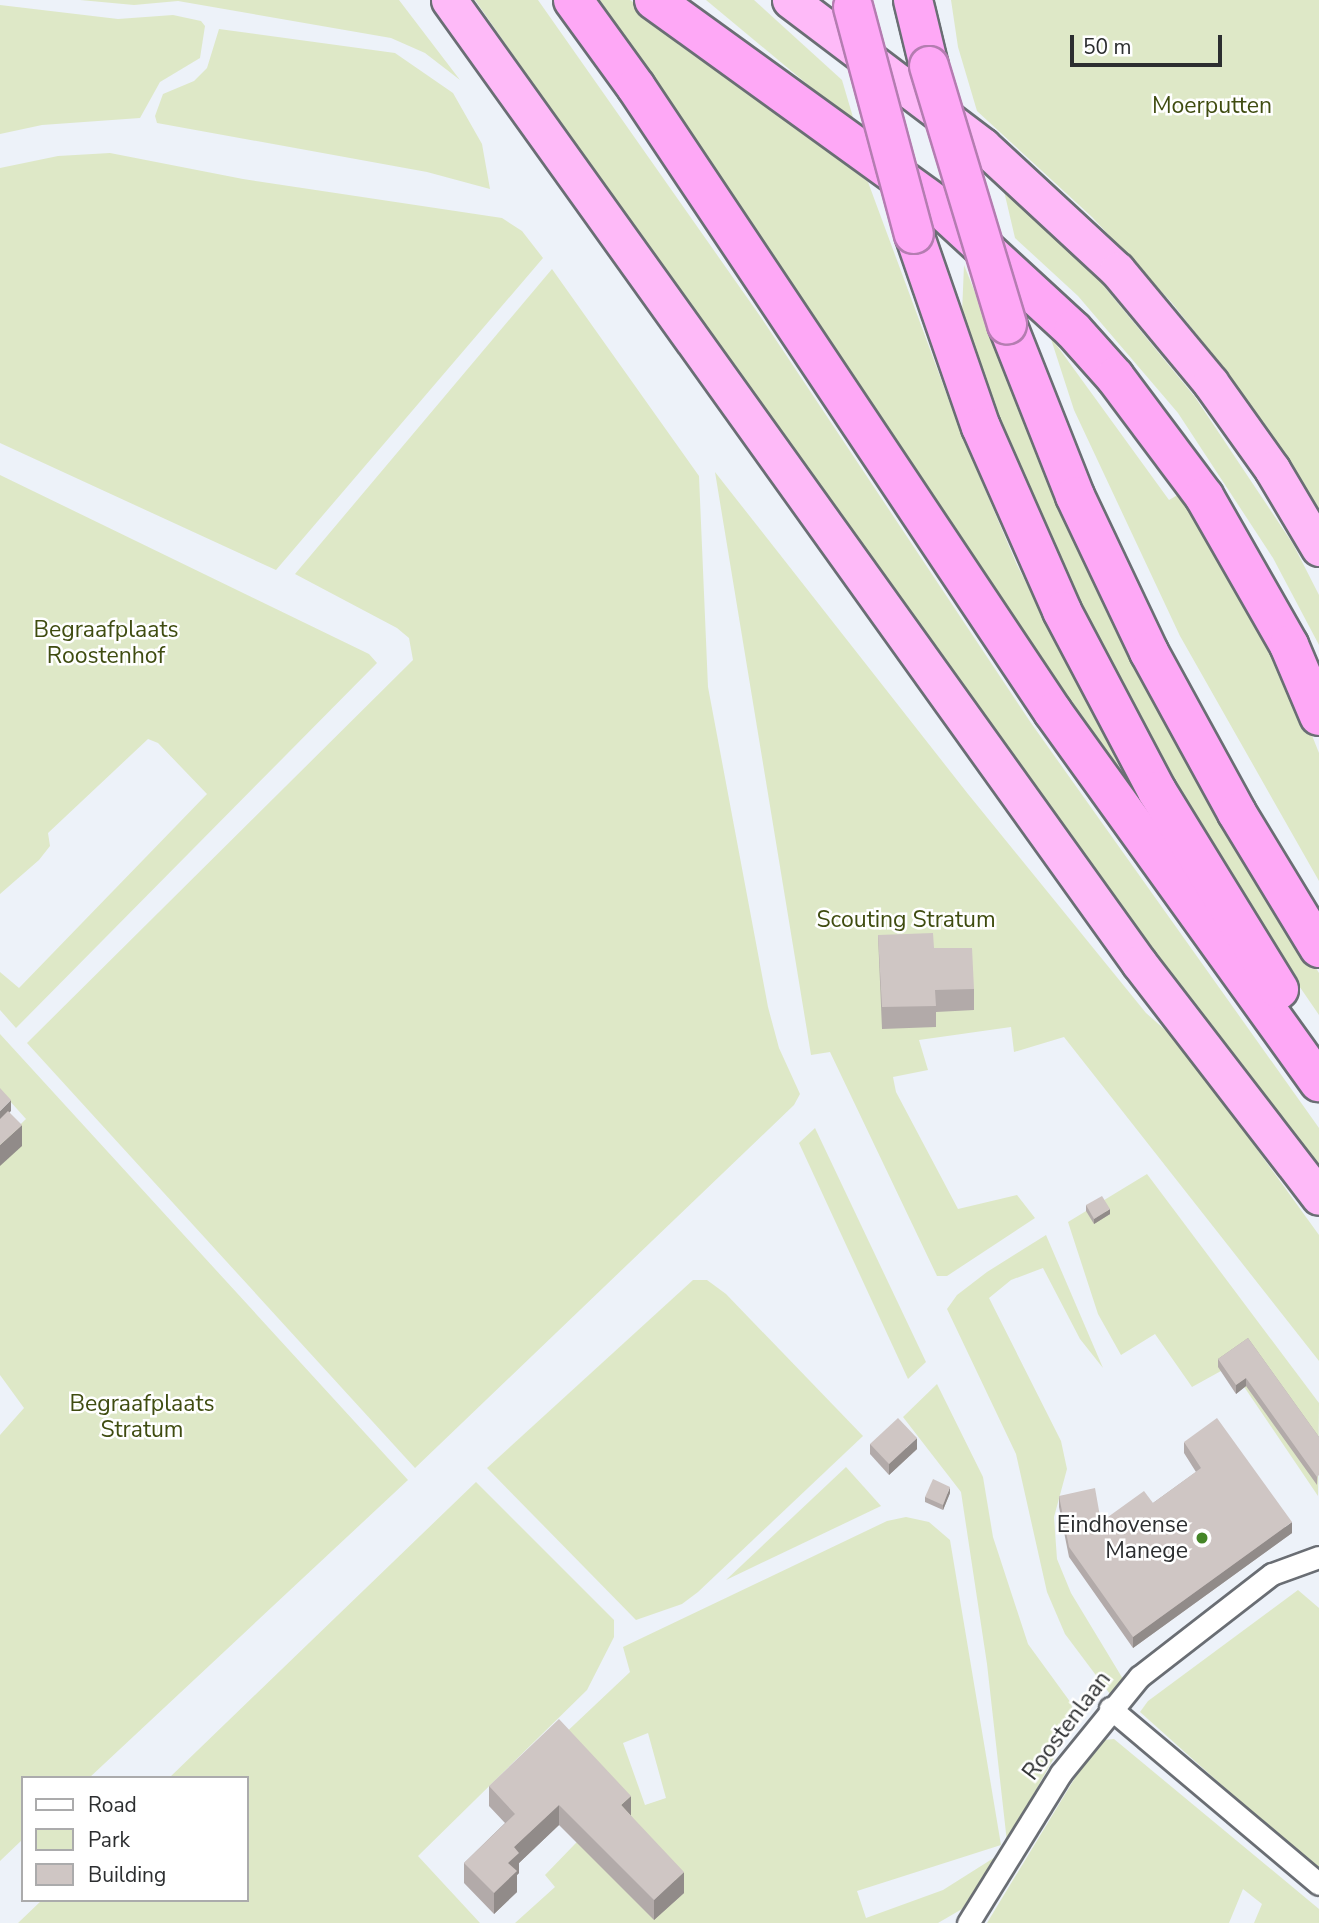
<!DOCTYPE html>
<html>
<head>
<meta charset="utf-8">
<style>
	body { margin:0 }
	#map { position:relative; width:1319px; height:1923px; overflow:hidden; background:#edf2f9; font-family:"Nunito Sans",sans-serif }
	div>[style] { position:absolute }
	.green>* { inset:0; background:#dee8c7 }
	.roads { filter:drop-shadow(2px 0 #6a6e74) drop-shadow(-2px 0 #6a6e74) drop-shadow(0 2px #6a6e74) drop-shadow(0 -2px #6a6e74) }
	.minor>* { height:21px; margin:-10.5px; padding:0 10.5px; transform-origin:10.5px; border-radius:10.5px; background:#fff }
	.trunk>* { height:35px; margin:-17.5px; padding:0 17.5px; transform-origin:17.5px; border-radius:17.5px; background:#febaf8 }
	.motorway>* { height:38px; margin:-19px; padding:0 19px; transform-origin:19px; border-radius:19px; background:#fea8f6 }
	.bridges { filter:drop-shadow(2px 0 #b47db1) drop-shadow(-2px 0 #b47db1) drop-shadow(0 2px #b47db1) drop-shadow(0 -2px #b47db1) }
	.motorway-bridge>* { height:38px; margin:-19px; padding:0 19px; transform-origin:19px; border-radius:19px; background:#fea8f6 }
	.wall>* { inset:0; background:#b2aaa9 }
	.shaded-wall>* { inset:0; background:#918b89 }
	.building>* { inset:0; background:#cfc6c4 }
	.dots>* { width:19px; height:19px; translate:-50% -50%; box-sizing:border-box; border:4px solid #fff; border-radius:50% }
	span { translate:-50% -50%; white-space:nowrap; text-align:center; line-height:1.15; -webkit-text-stroke:5px #fff; paint-order:stroke }
	.park-label { font-size:23px; color:#3f4c10 }
	.poi-label { font-size:23px; color:#2c2e30 }
	.right { translate:-100% -50%; text-align:right }
	.street-label { font-size:23px; color:#2c2e30 }
	.legend { position:absolute; left:21px; top:1776px; width:228px; height:126px; box-sizing:border-box; background:#fff; border:2px solid #ababac; margin:0; padding:9px 12px; list-style:none; font-size:21px; color:#2c2e30 }
	.legend li { display:flex; align-items:center; gap:14px; height:35px }
	.legend b { width:35px; border:2px solid #ababac }
	.scale { position:absolute; left:1070px; top:35px; width:152px; height:32px; box-sizing:border-box; border:4px solid #2c2e30; border-top:0; padding-left:9px; font-size:21px; line-height:24px; white-space:nowrap; color:#2c2e30; -webkit-text-stroke:5px #fff; paint-order:stroke }
</style>
</head>
<body>
<div id="map">
	<div class="green">
		<i style="clip-path:polygon(80px 0,399px 0,460px 80px,425px 53px,391px 38px,178px 1px,134px 5px)"></i>
		<i style="clip-path:polygon(475px 0,538px 0,760px 316px,1031px 723px,1319px 1128px,1319px 1177px,715px 346px)"></i>
		<i style="clip-path:polygon(600px 0,630px 0,659px 20px,868px 182px,961px 433px,1017px 565px,1148px 823px)"></i>
		<i style="clip-path:polygon(706px 0,754px 0,842px 80px,855px 124px)"></i>
		<i style="clip-path:polygon(951px 0,1319px 0,1319px 509px,1282px 463px,1225px 370px,1172px 303px,1092px 217px,977px 111px,958px 47px)"></i>
		<i style="clip-path:polygon(0 5px,118px 19px,173px 15px,201px 21px,205px 26px,200px 58px,160px 82px,140px 118px,42px 125px,0 134px)"></i>
		<i style="clip-path:polygon(219px 29px,395px 53px,453px 93px,482px 144px,490px 189px,427px 172px,157px 123px,155px 116px,163px 94px,194px 81px,207px 68px)"></i>
		<i style="clip-path:polygon(110px 153px,243px 179px,502px 218px,522px 231px,543px 258px,276px 570px,0 443px,0 168px,58px 156px)"></i>
		<i style="clip-path:polygon(1004px 191px,1093px 273px,1195px 397px,1293px 544px,1319px 595px,1319px 645px,1273px 558px,1178px 413px,1078px 296px,1015px 238px)"></i>
		<i style="clip-path:polygon(964px 265px,1026px 419px,1262px 880px,1319px 973px,1319px 1015px,1236px 894px,1108px 673px,961px 337px)"></i>
		<i style="clip-path:polygon(552px 269px,699px 476px,708px 687px,768px 1007px,779px 1048px,800px 1094px,794px 1105px,415px 1468px,27px 1043px,413px 660px,409px 638px,397px 628px,295px 574px)"></i>
		<i style="clip-path:polygon(1050px 336px,1169px 500px,1181px 493px,1278px 650px,1319px 753px,1319px 881px,1180px 636px,1074px 410px)"></i>
		<i style="clip-path:polygon(715px 472px,968px 794px,1146px 1013px,1180px 1043px,1319px 1235px,1319px 1361px,1064px 1037px,1014px 1052px,1011px 1027px,919px 1040px,928px 1070px,893px 1077px,896px 1092px,958px 1209px,1017px 1195px,1035px 1218px,947px 1276px,937px 1276px,830px 1052px,811px 1055px)"></i>
		<i style="clip-path:polygon(0 475px,369px 654px,377px 663px,16px 1028px,0 1010px,0 972px,19px 988px,207px 794px,158px 743px,148px 739px,48px 833px,50px 846px,39px 860px,0 894px)"></i>
		<i style="clip-path:polygon(0 1034px,408px 1480px,89px 1778px,23px 1778px,23px 1839px,0 1861px,0 1435px,24px 1408px,0 1375px,0 1144px,26px 1119px,0 1090px)"></i>
		<i style="clip-path:polygon(815px 1128px,926px 1362px,908px 1379px,799px 1143px)"></i>
		<i style="clip-path:polygon(1147px 1174px,1319px 1403px,1318px 1496px,1230px 1366px,1192px 1387px,1155px 1334px,1121px 1355px,1098px 1314px,1068px 1222px)"></i>
		<i style="clip-path:polygon(1046px 1235px,1103px 1368px,1080px 1339px,1043px 1268px,1011px 1280px,989px 1298px,1061px 1441px,1067px 1469px,1054px 1517px,1057px 1559px,1071px 1593px,1126px 1684px,1110px 1694px,1065px 1634px,1047px 1592px,1016px 1454px,947px 1309px,957px 1295px,987px 1272px)"></i>
		<i style="clip-path:polygon(693px 1280px,707px 1280px,726px 1294px,863px 1436px,698px 1592px,682px 1604px,636px 1620px,487px 1468px)"></i>
		<i style="clip-path:polygon(937px 1384px,983px 1477px,993px 1537px,1028px 1644px,1071px 1703px,1075px 1720px,1007px 1842px,987px 1664px,961px 1492px,903px 1417px)"></i>
		<i style="clip-path:polygon(846px 1467px,881px 1506px,726px 1580px)"></i>
		<i style="clip-path:polygon(476px 1482px,614px 1620px,614px 1637px,587px 1690px,418px 1856px,480px 1923px,18px 1923px,42px 1900px,247px 1900px,247px 1778px,169px 1778px)"></i>
		<i style="clip-path:polygon(evenodd,906px 1517px,929px 1522px,950px 1540px,1001px 1845px,857px 1891px,866px 1918px,943px 1890px,1000px 1854px,962px 1909px,938px 1923px,515px 1923px,555px 1887px,545px 1875px,602px 1816px,540px 1757px,630px 1672px,623px 1647px,887px 1521px,906px 1517px,648px 1733px,666px 1798px,645px 1805px,623px 1743px,648px 1733px)"></i>
		<i style="clip-path:polygon(1298px 1590px,1319px 1608px,1319px 1872px,1140px 1712px,1148px 1701px)"></i>
		<i style="clip-path:polygon(1114px 1739px,1319px 1909px,1319px 1923px,1254px 1923px,1262px 1904px,1243px 1889px,1229px 1923px,987px 1923px,1084px 1763px,1104px 1740px)"></i>
	</div>
	<div class="roads">
		<div class="minor">
			<i style="left:1110px;top:1708px;width:273px;rotate:40.1deg"></i>
			<i style="left:968px;top:1923px;width:176px;rotate:-58.2deg"></i>
			<i style="left:1061px;top:1773px;width:124px;rotate:-50.9deg"></i>
			<i style="left:1139px;top:1677px;width:168px;rotate:-37.8deg"></i>
			<i style="left:1272px;top:1574px;width:50px;rotate:-19.9deg"></i>
		</div>
		<div class="trunk">
			<i style="left:449px;top:0;width:1185px;rotate:54.38deg"></i>
			<i style="left:1139px;top:963px;width:295px;rotate:52.4deg"></i>
			<i style="left:790px;top:0;width:242px;rotate:37.1deg"></i>
			<i style="left:983px;top:146px;width:183px;rotate:42.8deg"></i>
			<i style="left:1117px;top:270px;width:146px;rotate:50.3deg"></i>
			<i style="left:1210px;top:382px;width:107px;rotate:54.5deg"></i>
			<i style="left:1272px;top:469px;width:92px;rotate:59.3deg"></i>
		</div>
		<div class="motorway">
			<i style="left:573px;top:0;width:107px;rotate:54.1deg"></i>
			<i style="left:636px;top:87px;width:751px;rotate:56.29deg"></i>
			<i style="left:1053px;top:712px;width:456px;rotate:54.3deg"></i>
			<i style="left:654px;top:0;width:348px;rotate:35.9deg"></i>
			<i style="left:936px;top:204px;width:186px;rotate:42.6deg"></i>
			<i style="left:1073px;top:330px;width:63px;rotate:48.2deg"></i>
			<i style="left:1115px;top:377px;width:149px;rotate:53.2deg"></i>
			<i style="left:1204px;top:496px;width:172px;rotate:60.3deg"></i>
			<i style="left:1289px;top:645px;width:77px;rotate:67.1deg"></i>
			<i style="left:913px;top:0;width:68px;rotate:76.4deg"></i>
			<i style="left:914px;top:234px;width:204px;rotate:70.9deg"></i>
			<i style="left:981px;top:427px;width:201px;rotate:66.2deg"></i>
			<i style="left:1062px;top:611px;width:204px;rotate:62.2deg"></i>
			<i style="left:1157px;top:791px;width:233px;rotate:58.4deg"></i>
			<i style="left:1007px;top:324px;width:185px;rotate:68.4deg"></i>
			<i style="left:1075px;top:496px;width:173px;rotate:64.6deg"></i>
			<i style="left:1149px;top:652px;width:183px;rotate:61.3deg"></i>
			<i style="left:1237px;top:813px;width:158px;rotate:58.7deg"></i>
		</div>
	</div>
	<div class="bridges">
		<div class="motorway-bridge">
			<i style="left:853px;top:7px;width:235px;rotate:75deg"></i>
			<i style="left:929px;top:66px;width:270px;rotate:73.2deg"></i>
		</div>
	</div>
	<div class="wall">
		<i style="clip-path:polygon(878px 935px,934px 948px,974px 989px,974px 1010px,936px 1012px,936px 1027px,882px 1029px)"></i>
		<i style="clip-path:polygon(1086px 1205px,1110px 1214px,1094px 1224px,1086px 1211px)"></i>
		<i style="clip-path:polygon(1248px 1338px,1319px 1437px,1317px 1485px,1246px 1386px,1236px 1394px,1218px 1367px,1218px 1359px)"></i>
		<i style="clip-path:polygon(1184px 1442px,1292px 1533px,1133px 1648px,1069px 1557px,1059px 1507px,1059px 1496px,1101px 1522px,1153px 1503px,1196px 1472px,1184px 1453px)"></i>
		<i style="clip-path:polygon(870px 1444px,917px 1449px,889px 1475px,870px 1454px)"></i>
		<i style="clip-path:polygon(950px 1493px,943px 1510px,925px 1502px,925px 1497px)"></i>
		<i style="clip-path:polygon(489px 1786px,631px 1816px,684px 1893px,654px 1920px,559px 1825px,519px 1863px,519px 1873px,517px 1875px,517px 1892px,494px 1914px,464px 1883px,464px 1863px,505px 1823px,489px 1806px)"></i>
	</div>
	<div class="shaded-wall">
		<i style="clip-path:polygon(11px 1100px,11px 1111px,0 1122px,0 1111px)"></i>
		<i style="clip-path:polygon(22px 1125px,22px 1146px,0 1166px,0 1145px)"></i>
		<i style="clip-path:polygon(1110px 1209px,1110px 1214px,1094px 1224px,1094px 1219px)"></i>
		<i style="clip-path:polygon(1246px 1378px,1246px 1386px,1236px 1394px,1236px 1385px)"></i>
		<i style="clip-path:polygon(917px 1438px,917px 1449px,889px 1475px,889px 1464px)"></i>
		<i style="clip-path:polygon(950px 1487px,950px 1493px,943px 1510px,943px 1505px)"></i>
		<i style="clip-path:polygon(1292px 1522px,1292px 1533px,1133px 1648px,1133px 1637px)"></i>
		<i style="clip-path:polygon(631px 1796px,631px 1816px,621px 1805px)"></i>
		<i style="clip-path:polygon(559px 1805px,559px 1825px,519px 1863px,519px 1873px,517px 1875px,517px 1892px,494px 1914px,494px 1893px,508px 1863px,514px 1847px)"></i>
		<i style="clip-path:polygon(684px 1872px,684px 1893px,654px 1920px,654px 1900px)"></i>
	</div>
	<div class="building">
		<i style="clip-path:polygon(933px 933px,934px 948px,972px 948px,974px 989px,935px 990px,936px 1006px,882px 1007px,878px 935px)"></i>
		<i style="clip-path:polygon(0 1088px,11px 1100px,0 1111px)"></i>
		<i style="clip-path:polygon(8px 1111px,22px 1125px,0 1145px,0 1119px)"></i>
		<i style="clip-path:polygon(1102px 1196px,1110px 1209px,1094px 1219px,1086px 1205px)"></i>
		<i style="clip-path:polygon(1248px 1338px,1319px 1437px,1319px 1475px,1317px 1477px,1246px 1378px,1236px 1385px,1218px 1359px)"></i>
		<i style="clip-path:polygon(898px 1418px,917px 1438px,889px 1464px,870px 1444px)"></i>
		<i style="clip-path:polygon(1217px 1418px,1292px 1522px,1133px 1637px,1069px 1547px,1059px 1496px,1095px 1488px,1101px 1522px,1144px 1491px,1153px 1503px,1201px 1468px,1184px 1442px)"></i>
		<i style="clip-path:polygon(933px 1479px,950px 1487px,943px 1505px,925px 1497px)"></i>
		<i style="clip-path:polygon(559px 1719px,631px 1796px,621px 1805px,684px 1872px,654px 1900px,559px 1805px,514px 1847px,519px 1853px,508px 1863px,517px 1871px,494px 1893px,464px 1863px,515px 1814px,489px 1786px)"></i>
	</div>
	<div class="dots">
		<i style="left:1202px;top:1538px;background:#458527"></i>
	</div>
	<div class="park-label">
		<span style="left:1212px;top:106px">Moerputten</span>
		<span style="left:106px;top:643px">Begraafplaats<br>Roostenhof</span>
		<span style="left:906px;top:920px">Scouting Stratum</span>
		<span style="left:142px;top:1417px">Begraafplaats<br>Stratum</span>
	</div>
	<div class="poi-label">
		<span class="right" style="left:1188px;top:1538px">Eindhovense<br>Manege</span>
	</div>
	<div class="street-label">
		<span style="left:1067px;top:1726px;rotate:-53deg">Roostenlaan</span>
	</div>
	<ul class="legend">
	<li><b style="height:9px;background:#fff"></b>Road</li>
	<li><b style="height:19px;background:#dee8c7"></b>Park</li>
	<li><b style="height:19px;background:#cfc6c4"></b>Building</li>
	</ul>
	<div class="scale">50 m</div>
</div>
</body>
</html>
